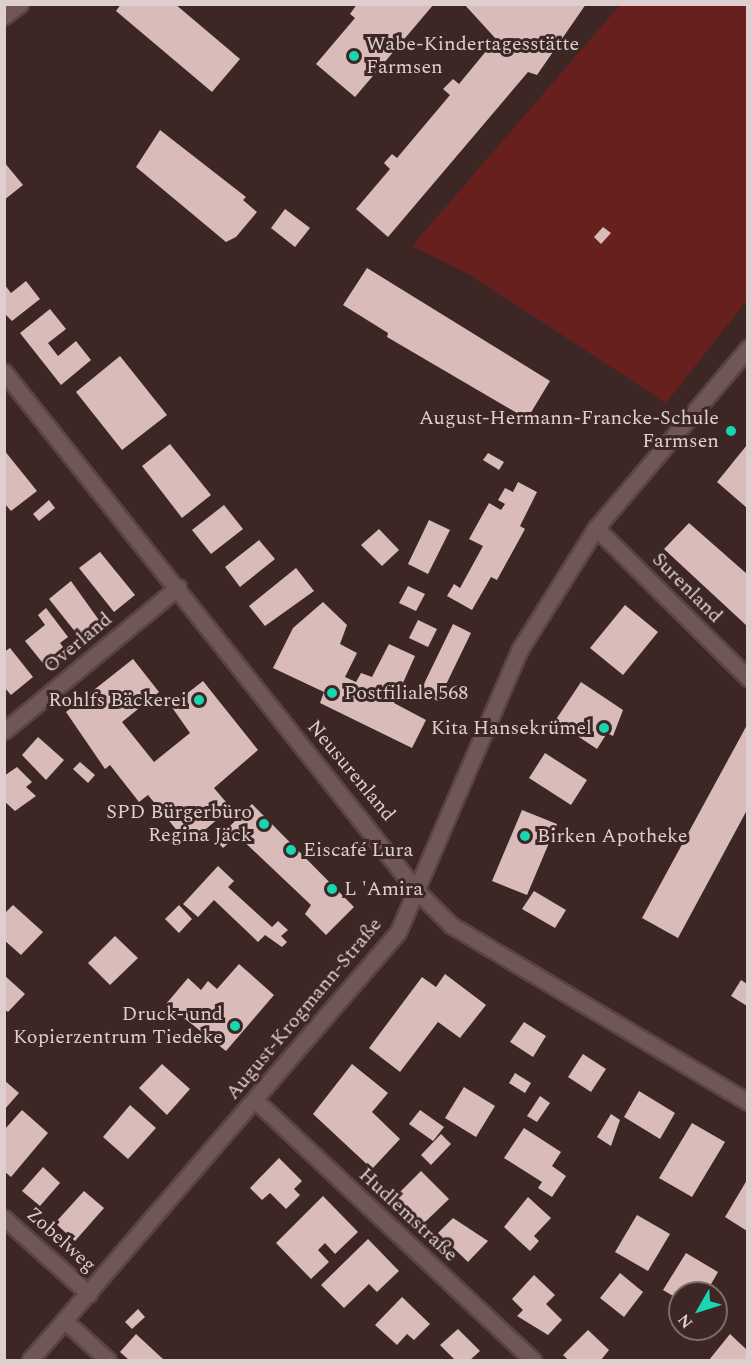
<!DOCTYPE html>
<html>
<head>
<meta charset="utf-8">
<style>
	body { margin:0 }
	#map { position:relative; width:752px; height:1365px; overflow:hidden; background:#3c2725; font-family:Spectral,serif }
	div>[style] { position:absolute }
	.green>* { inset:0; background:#68201f }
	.building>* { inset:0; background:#d9bcb9 }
	.roads { filter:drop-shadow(2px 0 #574544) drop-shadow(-2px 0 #574544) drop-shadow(0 2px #574544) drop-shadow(0 -2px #574544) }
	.minor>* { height:15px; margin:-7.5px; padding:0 7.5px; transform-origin:7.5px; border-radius:7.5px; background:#705755 }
	.secondary>* { height:15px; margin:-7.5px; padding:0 7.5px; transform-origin:7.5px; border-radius:7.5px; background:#705755 }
	.dots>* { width:16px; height:16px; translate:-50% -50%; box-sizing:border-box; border:3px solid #3c2725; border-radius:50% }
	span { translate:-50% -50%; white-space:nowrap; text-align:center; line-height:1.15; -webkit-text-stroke:6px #3c2725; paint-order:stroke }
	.poi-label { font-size:20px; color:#decfce }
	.left { translate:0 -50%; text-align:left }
	.right { translate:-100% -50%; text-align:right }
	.street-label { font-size:20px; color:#decfce }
	.frame { position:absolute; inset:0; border:6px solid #decfce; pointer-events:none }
	.north { position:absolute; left:668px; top:1281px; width:60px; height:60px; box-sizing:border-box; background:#3c2725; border:2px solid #7d6a69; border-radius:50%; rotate:231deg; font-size:16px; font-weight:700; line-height:24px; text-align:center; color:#decfce }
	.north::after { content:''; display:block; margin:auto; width:21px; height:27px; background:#19d5b2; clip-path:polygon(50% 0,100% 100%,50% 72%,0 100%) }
</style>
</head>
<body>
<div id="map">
	<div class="green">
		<i style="clip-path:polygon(620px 5px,747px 5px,747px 300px,666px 403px,472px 276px,412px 246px)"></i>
	</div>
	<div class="building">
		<i style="clip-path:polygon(121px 4px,175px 4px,240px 59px,212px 92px,116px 11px)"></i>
		<i style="clip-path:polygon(357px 4px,434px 4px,355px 97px,316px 64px,355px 18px,350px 14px)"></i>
		<i style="clip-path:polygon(464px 4px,586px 4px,537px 75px,528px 72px,388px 237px,356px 209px,390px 169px,384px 163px,392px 154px,397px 158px,450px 95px,443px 89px,453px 79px,459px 84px,496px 39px)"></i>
		<i style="clip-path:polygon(160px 130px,246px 197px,243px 200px,257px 212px,236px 237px,226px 242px,136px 167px)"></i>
		<i style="clip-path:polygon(4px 162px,23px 185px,4px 200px)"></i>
		<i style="clip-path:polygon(285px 209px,310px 228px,295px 247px,271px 228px)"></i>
		<i style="clip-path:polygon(603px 227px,611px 233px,601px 244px,594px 237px)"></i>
		<i style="clip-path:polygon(367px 268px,550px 381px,527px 419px,387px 337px,388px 333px,343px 305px)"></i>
		<i style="clip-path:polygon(26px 281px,40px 299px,12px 321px,4px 313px,4px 284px,11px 293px)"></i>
		<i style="clip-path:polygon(50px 309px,66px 329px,48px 343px,58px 356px,76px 341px,91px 360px,61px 385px,20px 333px)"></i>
		<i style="clip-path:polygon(120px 356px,167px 415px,122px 450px,76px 392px)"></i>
		<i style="clip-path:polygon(170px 444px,211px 495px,182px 518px,142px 466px)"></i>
		<i style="clip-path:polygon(747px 445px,747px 508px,717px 482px)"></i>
		<i style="clip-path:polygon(4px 450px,37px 491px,11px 511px,4px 503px)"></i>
		<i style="clip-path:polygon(488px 453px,504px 462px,499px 470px,483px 460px)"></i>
		<i style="clip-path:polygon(518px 482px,537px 492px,520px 526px,525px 529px,497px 580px,491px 577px,472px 610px,447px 596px,454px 584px,460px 588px,483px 546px,469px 539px,489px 503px,501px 510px,505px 504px,498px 500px,505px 488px,513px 492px)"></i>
		<i style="clip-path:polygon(49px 500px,55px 508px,39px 521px,33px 514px)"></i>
		<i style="clip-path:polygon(224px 505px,243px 529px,211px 554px,192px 530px)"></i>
		<i style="clip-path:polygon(429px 520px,450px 530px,428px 574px,408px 564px)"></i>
		<i style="clip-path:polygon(689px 523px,747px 574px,747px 626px,664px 549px)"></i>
		<i style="clip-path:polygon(379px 529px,399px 550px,382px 566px,361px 545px)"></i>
		<i style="clip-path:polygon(259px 540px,275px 559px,240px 587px,225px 567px)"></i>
		<i style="clip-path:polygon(100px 552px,135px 595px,114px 612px,79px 568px)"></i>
		<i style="clip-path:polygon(296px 568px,314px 591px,265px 626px,249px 606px)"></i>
		<i style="clip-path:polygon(71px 581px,101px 623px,81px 639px,49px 599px)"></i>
		<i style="clip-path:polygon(408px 586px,425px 594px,416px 611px,399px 603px)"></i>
		<i style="clip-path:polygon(323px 602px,347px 625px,340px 644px,357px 653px,345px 677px,356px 682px,361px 673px,372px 677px,389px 644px,415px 656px,394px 703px,426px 720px,412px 748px,320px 703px,324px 692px,273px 668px,293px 628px)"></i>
		<i style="clip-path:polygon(625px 605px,658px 632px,623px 675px,590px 648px)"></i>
		<i style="clip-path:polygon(46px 608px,68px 637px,60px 643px,66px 651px,46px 667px,25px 641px,45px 625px,38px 615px)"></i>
		<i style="clip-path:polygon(418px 620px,437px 629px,428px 647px,409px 638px)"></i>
		<i style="clip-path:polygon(453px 624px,471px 633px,438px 701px,420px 692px)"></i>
		<i style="clip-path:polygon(10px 648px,33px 677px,11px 695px,4px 687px,4px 652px)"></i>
		<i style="clip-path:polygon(133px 659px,159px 692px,122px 722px,154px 762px,190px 733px,171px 706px,203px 681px,258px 750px,214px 788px,231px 808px,188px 844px,148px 795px,139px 802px,110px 765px,105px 769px,66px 712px)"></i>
		<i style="clip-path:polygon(581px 682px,623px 710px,613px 736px,607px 733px,597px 749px,555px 721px)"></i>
		<i style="clip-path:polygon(747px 725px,747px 810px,678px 938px,642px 918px)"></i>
		<i style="clip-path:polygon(38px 737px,64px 760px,46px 780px,22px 755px)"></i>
		<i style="clip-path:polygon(545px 753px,587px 780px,571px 805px,529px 778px)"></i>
		<i style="clip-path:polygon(80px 762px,95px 775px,88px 783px,73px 769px)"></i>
		<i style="clip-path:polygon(17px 767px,32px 782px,26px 787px,36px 796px,15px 811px,4px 801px,4px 776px)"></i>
		<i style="clip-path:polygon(252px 804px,354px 907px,326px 935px,305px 914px,311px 905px,237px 835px,223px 848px,216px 840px)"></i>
		<i style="clip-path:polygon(522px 810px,557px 824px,527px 895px,492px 881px)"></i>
		<i style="clip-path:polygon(218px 866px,234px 881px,228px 887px,272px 927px,278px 921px,288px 930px,281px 936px,287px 942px,282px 947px,265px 935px,258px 942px,214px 900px,198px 917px,183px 904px)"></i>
		<i style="clip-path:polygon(534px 891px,566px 910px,555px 928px,522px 909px)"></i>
		<i style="clip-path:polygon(13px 905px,43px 932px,21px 955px,4px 940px,4px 914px)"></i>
		<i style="clip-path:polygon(179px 905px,192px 919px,179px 933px,165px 919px)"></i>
		<i style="clip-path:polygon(115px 936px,138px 958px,110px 985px,88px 963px)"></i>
		<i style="clip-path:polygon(239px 964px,274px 995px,226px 1051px,166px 1004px,188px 978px,201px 990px,208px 981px,217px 989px)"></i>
		<i style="clip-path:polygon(445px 974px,486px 1005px,460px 1038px,438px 1022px,400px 1072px,369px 1048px,422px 977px,436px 987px)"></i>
		<i style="clip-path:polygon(4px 975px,25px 994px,8px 1012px,4px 1009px)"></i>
		<i style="clip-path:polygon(741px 980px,747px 984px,747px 1006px,731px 996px)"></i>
		<i style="clip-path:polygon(524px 1022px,546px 1036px,533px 1057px,510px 1042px)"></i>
		<i style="clip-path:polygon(583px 1054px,606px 1069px,591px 1092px,568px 1077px)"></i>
		<i style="clip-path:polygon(162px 1064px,190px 1089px,167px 1115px,139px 1088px)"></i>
		<i style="clip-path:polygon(352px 1064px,388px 1093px,372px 1112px,400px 1139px,372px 1169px,313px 1114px)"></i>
		<i style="clip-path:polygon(515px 1073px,531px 1083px,525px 1093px,509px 1083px)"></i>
		<i style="clip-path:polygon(4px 1080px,19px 1093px,4px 1110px)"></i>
		<i style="clip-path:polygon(464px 1087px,495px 1106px,476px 1137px,445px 1118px)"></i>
		<i style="clip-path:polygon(639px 1091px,675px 1113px,660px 1139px,624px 1117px)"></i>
		<i style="clip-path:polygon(540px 1096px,550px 1103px,537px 1122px,527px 1116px)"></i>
		<i style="clip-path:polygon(130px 1105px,156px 1128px,128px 1159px,103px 1137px)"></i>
		<i style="clip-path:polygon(22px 1110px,48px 1133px,11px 1177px,5px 1172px,5px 1129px)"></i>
		<i style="clip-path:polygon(420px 1110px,444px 1127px,433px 1141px,409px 1124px)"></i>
		<i style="clip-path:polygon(611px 1114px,620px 1120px,611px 1146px,597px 1137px)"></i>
		<i style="clip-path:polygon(692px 1123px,725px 1142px,692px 1197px,659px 1178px)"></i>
		<i style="clip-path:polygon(524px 1128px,561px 1152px,552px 1166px,566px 1176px,552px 1197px,538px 1188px,542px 1182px,504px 1158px)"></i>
		<i style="clip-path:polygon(441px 1134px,451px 1144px,431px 1165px,421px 1155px)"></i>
		<i style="clip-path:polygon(279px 1158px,302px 1181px,294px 1189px,300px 1195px,286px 1209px,270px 1193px,262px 1200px,250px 1188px)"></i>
		<i style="clip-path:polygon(43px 1167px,60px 1183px,40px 1206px,22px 1191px)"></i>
		<i style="clip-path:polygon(421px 1171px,449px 1199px,423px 1224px,396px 1196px)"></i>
		<i style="clip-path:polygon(747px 1180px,747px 1231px,725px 1217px)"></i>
		<i style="clip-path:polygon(84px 1191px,104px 1208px,75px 1241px,55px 1223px)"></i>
		<i style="clip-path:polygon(323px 1196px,358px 1232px,335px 1254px,325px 1243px,318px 1250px,329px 1262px,311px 1279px,276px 1243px)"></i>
		<i style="clip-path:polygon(528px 1197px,551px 1218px,534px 1236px,539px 1241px,530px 1251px,504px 1227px)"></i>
		<i style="clip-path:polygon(637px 1215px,670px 1234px,648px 1271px,615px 1252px)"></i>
		<i style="clip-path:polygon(453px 1218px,488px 1241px,468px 1262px,438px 1233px)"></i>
		<i style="clip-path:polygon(368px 1239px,399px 1271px,377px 1292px,369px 1284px,344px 1308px,321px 1285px)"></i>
		<i style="clip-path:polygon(686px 1253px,718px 1272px,706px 1293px,680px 1293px,680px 1300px,663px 1290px)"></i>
		<i style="clip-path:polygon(620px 1273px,643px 1292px,624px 1317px,600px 1298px)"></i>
		<i style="clip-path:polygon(534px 1275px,555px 1295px,546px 1304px,562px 1320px,548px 1335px,517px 1316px,523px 1310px,512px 1299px)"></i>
		<i style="clip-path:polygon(402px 1297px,430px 1324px,414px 1340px,407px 1334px,397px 1345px,375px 1325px)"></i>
		<i style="clip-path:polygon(138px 1309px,145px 1317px,132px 1329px,125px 1322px)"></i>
		<i style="clip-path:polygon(458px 1329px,480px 1351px,470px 1360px,455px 1360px,440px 1345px)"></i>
		<i style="clip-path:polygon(588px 1330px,609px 1350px,601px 1360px,568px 1360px,563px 1355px)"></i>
		<i style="clip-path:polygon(136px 1334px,164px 1360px,129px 1360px,120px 1352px)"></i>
		<i style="clip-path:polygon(730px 1334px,747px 1350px,747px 1360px,709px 1360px)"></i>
	</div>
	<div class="roads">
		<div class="minor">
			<i style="left:4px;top:16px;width:20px;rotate:-37deg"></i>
			<i style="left:4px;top:372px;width:663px;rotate:51.49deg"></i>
			<i style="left:417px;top:891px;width:48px;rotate:45deg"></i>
			<i style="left:451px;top:925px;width:346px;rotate:30.8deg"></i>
			<i style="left:596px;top:528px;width:214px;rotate:44.6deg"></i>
			<i style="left:4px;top:731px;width:226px;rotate:-39.6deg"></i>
			<i style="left:255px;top:1100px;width:381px;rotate:43.1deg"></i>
			<i style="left:4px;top:1218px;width:114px;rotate:41.8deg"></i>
			<i style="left:65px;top:1321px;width:58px;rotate:42.2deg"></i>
		</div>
		<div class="secondary">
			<i style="left:30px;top:1360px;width:564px;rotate:-49.31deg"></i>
			<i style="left:398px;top:932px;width:308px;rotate:-66.7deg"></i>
			<i style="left:520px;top:649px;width:143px;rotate:-57.9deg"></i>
			<i style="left:596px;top:528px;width:236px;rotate:-49.8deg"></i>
		</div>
	</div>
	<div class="dots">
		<i style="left:354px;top:56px;background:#19d5b2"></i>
		<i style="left:731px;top:431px;background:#19d5b2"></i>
		<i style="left:332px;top:693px;background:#19d5b2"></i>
		<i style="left:199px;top:700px;background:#19d5b2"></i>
		<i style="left:604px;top:728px;background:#19d5b2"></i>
		<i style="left:264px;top:824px;background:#19d5b2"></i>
		<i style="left:525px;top:836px;background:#19d5b2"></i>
		<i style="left:291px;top:850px;background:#19d5b2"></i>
		<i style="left:332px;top:889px;background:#19d5b2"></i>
		<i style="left:235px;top:1026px;background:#19d5b2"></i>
	</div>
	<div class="poi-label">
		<span class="left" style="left:366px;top:56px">Wabe-Kindertagesstätte<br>Farmsen</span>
		<span class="right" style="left:719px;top:430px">August-Hermann-Francke-Schule<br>Farmsen</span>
		<span class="left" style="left:344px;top:693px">Postfiliale 568</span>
		<span class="right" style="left:187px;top:700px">Rohlfs Bäckerei</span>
		<span class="right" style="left:592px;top:728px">Kita Hansekrümel</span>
		<span class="right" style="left:252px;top:824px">SPD Bürgerbüro<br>Regina Jäck</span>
		<span class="left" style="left:537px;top:836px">Birken Apotheke</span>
		<span class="left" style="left:303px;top:850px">Eiscafé Lura</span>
		<span class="left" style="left:344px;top:889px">L 'Amira</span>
		<span class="right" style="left:223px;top:1026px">Druck- und<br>Kopierzentrum Tiedeke</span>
	</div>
	<div class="street-label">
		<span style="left:687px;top:588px;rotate:45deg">Surenland</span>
		<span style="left:78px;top:643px;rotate:-40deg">Overland</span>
		<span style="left:351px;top:771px;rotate:50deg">Neusurenland</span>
		<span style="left:304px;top:1009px;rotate:-50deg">August-Krogmann-Straße</span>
		<span style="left:408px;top:1215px;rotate:43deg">Hudlemstraße</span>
		<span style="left:61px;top:1240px;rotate:42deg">Zobelweg</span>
	</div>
	<div class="frame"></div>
	<div class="north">N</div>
</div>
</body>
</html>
